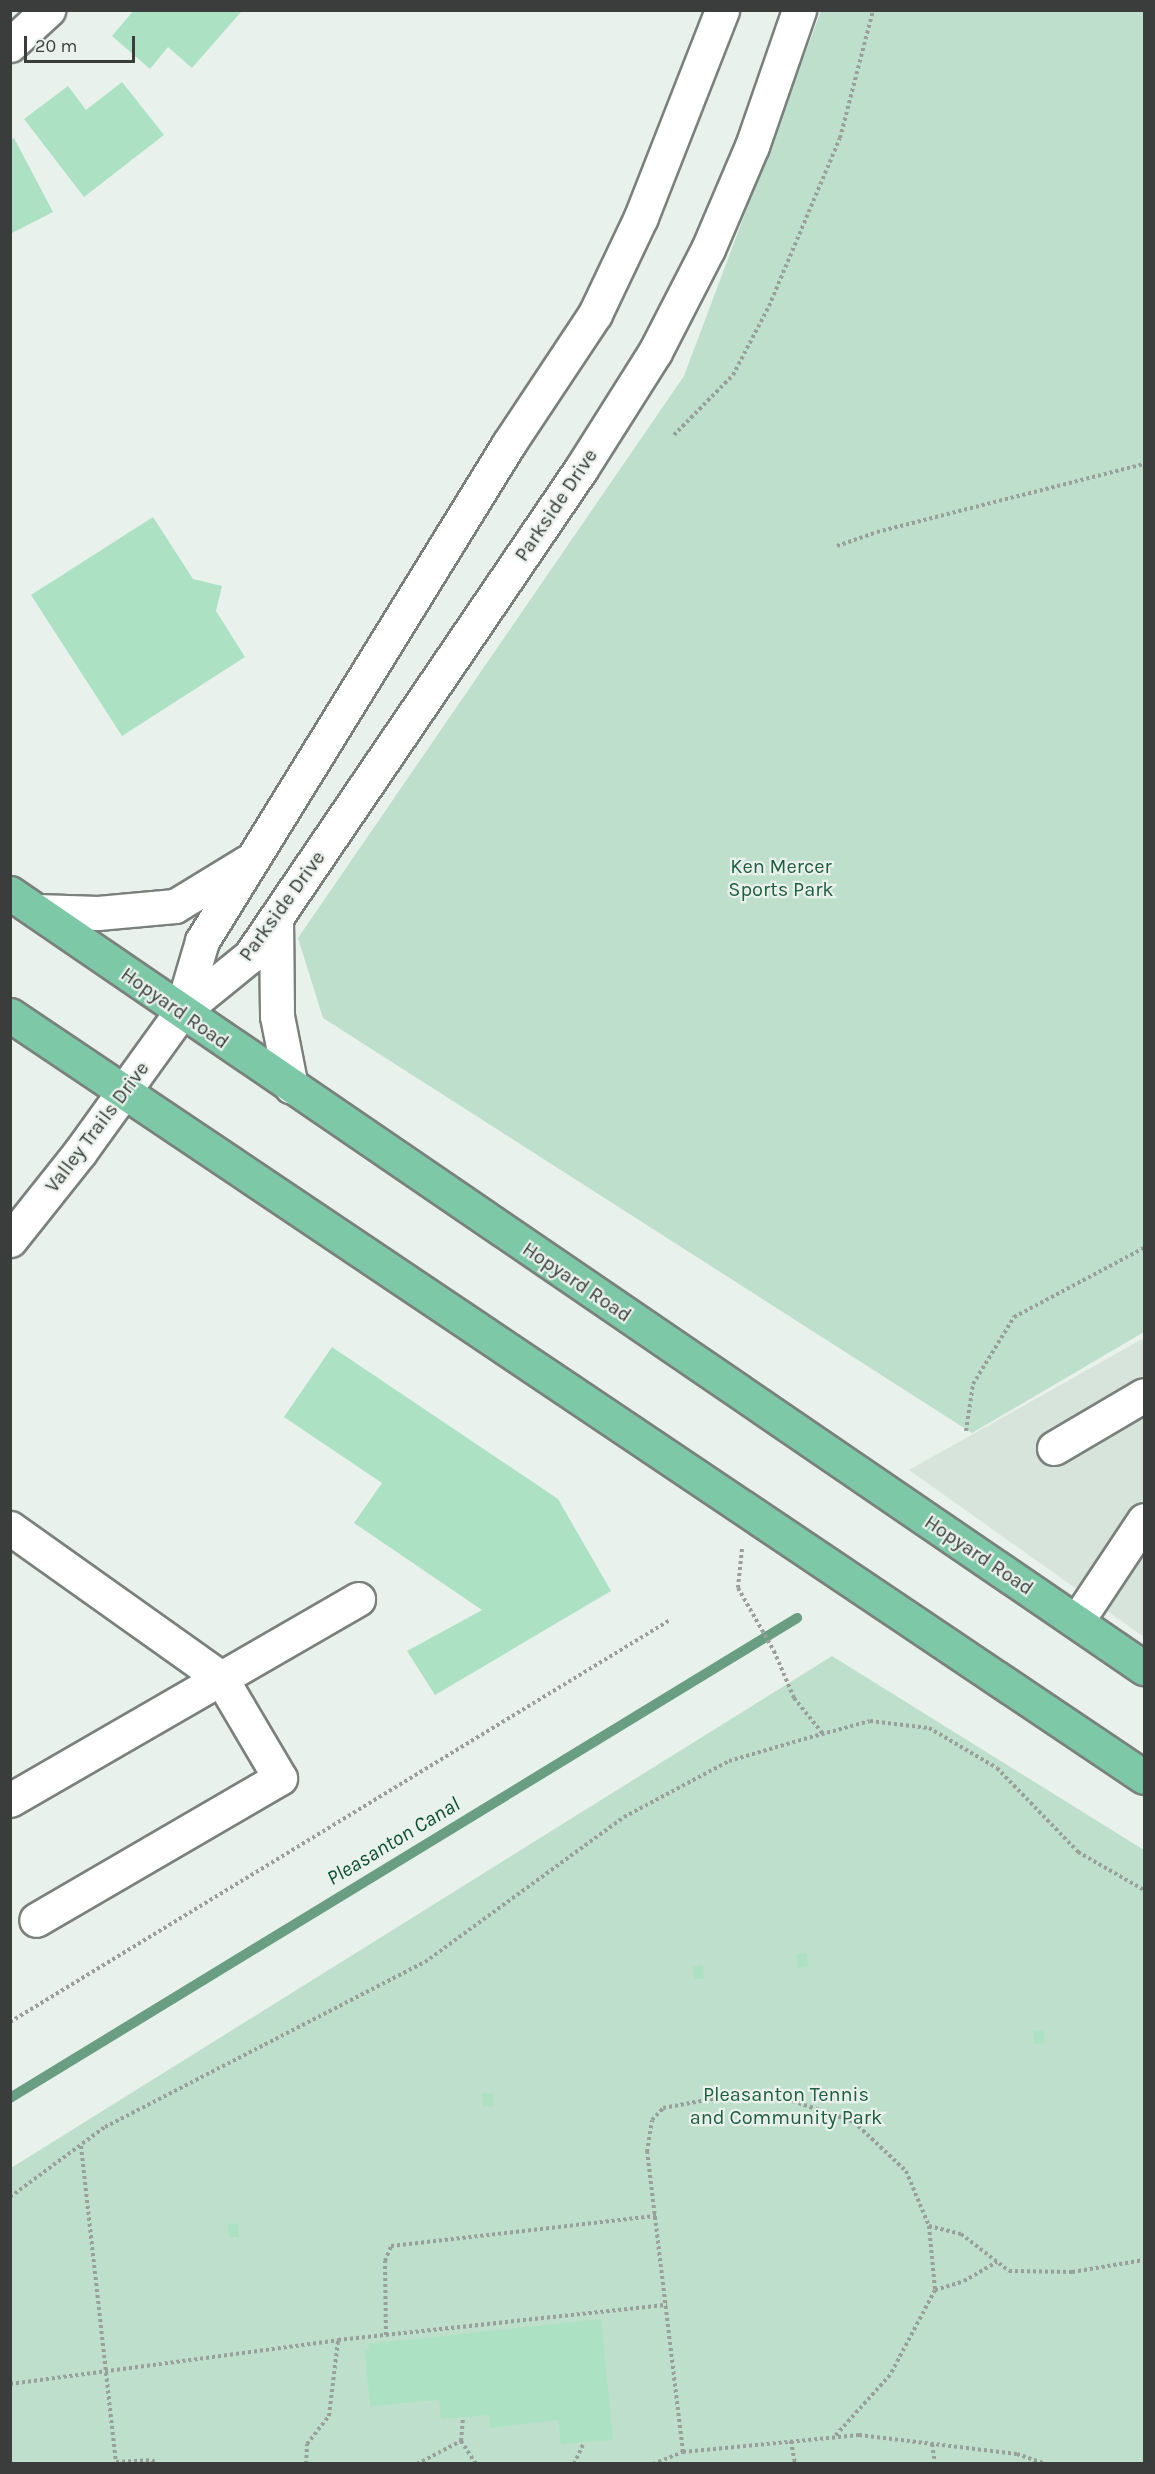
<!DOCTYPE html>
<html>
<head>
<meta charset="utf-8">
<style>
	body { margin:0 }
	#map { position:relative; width:1155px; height:2474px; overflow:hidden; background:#e9f1ec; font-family:Karla,sans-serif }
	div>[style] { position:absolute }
	.built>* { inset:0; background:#d6e4db }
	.green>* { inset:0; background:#bedfcb }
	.stream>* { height:10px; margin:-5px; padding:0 5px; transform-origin:5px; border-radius:5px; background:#6a9e82 }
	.building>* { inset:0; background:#ace2c3 }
	.path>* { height:4px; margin-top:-2px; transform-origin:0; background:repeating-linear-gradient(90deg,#999f9b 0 3px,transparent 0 6px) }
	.roads { filter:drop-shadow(2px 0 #7a817d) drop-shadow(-2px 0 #7a817d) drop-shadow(0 2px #7a817d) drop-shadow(0 -2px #7a817d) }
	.minor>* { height:33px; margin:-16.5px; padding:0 16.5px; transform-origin:16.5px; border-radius:16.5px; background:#fff }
	.major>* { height:33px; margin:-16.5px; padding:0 16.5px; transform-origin:16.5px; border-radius:16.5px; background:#7cc8a7 }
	span { translate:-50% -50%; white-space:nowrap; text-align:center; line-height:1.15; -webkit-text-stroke:4.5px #e9f1ec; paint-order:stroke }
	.street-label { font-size:20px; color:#3a3d3b }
	.park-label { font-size:20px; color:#205e41 }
	.water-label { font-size:21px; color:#094d31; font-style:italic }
	.frame { position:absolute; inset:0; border:12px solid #3a3d3b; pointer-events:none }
	.scale { position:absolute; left:24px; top:36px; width:111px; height:27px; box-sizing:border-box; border:3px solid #3a3d3b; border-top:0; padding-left:8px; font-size:18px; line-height:21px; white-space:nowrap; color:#3a3d3b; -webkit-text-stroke:4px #e9f1ec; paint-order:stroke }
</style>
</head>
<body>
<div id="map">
	<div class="built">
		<i style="clip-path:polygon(1144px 1338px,1144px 1637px,909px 1470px)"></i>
	</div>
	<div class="green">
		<i style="clip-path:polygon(821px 11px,1144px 11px,1144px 1332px,972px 1433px,323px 1018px,298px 938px,684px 376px)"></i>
		<i style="clip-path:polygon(832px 1656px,1144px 1850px,1144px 2463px,11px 2464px,11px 2168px)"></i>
	</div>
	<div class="stream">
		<i style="left:10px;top:2098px;width:922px;rotate:-31.38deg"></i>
	</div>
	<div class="building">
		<i style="clip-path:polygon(134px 10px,239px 10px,241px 12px,192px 68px,168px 47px,150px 69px,112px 36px)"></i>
		<i style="clip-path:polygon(122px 82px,164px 135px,84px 197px,24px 119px,68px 86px,86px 110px)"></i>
		<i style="clip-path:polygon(14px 138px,53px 212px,10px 234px,10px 140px)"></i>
		<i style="clip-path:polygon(153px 517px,193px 579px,222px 586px,216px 611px,245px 657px,122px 736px,31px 595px)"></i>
		<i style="clip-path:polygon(332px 1347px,558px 1499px,611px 1591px,435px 1695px,407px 1651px,482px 1610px,354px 1523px,382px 1483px,284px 1417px)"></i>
		<i style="clip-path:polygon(807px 1953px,808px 1966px,798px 1968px,797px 1954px)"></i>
		<i style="clip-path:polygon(703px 1965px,704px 1979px,695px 1979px,693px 1966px)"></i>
		<i style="clip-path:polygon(1043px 2030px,1045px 2043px,1035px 2044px,1033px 2031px)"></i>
		<i style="clip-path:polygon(482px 2093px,493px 2093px,494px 2106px,483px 2107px)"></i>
		<i style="clip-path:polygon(238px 2223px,239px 2237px,229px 2237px,228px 2225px)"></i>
		<i style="clip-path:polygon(601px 2319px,613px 2440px,561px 2444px,558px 2420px,490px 2428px,489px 2415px,441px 2419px,439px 2400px,370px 2406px,365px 2351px,369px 2350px,368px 2344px)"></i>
	</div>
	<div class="path">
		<i style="left:674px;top:435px;width:84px;rotate:-45.5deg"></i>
		<i style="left:733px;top:375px;width:78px;rotate:-62.4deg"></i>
		<i style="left:769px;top:306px;width:182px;rotate:-67.1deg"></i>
		<i style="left:840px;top:138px;width:132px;rotate:-75.5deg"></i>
		<i style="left:837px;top:546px;width:42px;rotate:-19.3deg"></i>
		<i style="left:877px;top:532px;width:276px;rotate:-14.3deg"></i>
		<i style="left:966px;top:1431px;width:48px;rotate:-81.5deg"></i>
		<i style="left:973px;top:1384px;width:79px;rotate:-58.5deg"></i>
		<i style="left:1014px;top:1317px;width:147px;rotate:-28deg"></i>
		<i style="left:742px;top:1549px;width:39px;rotate:96deg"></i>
		<i style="left:738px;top:1588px;width:73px;rotate:60.3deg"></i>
		<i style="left:774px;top:1651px;width:51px;rotate:66.9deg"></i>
		<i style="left:794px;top:1698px;width:46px;rotate:51.1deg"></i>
		<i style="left:10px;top:2022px;width:773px;rotate:-31.35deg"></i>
		<i style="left:81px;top:2146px;width:320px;rotate:83.7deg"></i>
		<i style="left:10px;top:2197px;width:118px;rotate:-36.4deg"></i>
		<i style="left:105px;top:2127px;width:360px;rotate:-27.3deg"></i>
		<i style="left:425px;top:1962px;width:246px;rotate:-36.1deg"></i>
		<i style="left:624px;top:1817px;width:119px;rotate:-28.1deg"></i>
		<i style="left:729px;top:1761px;width:78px;rotate:-16.3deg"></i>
		<i style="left:804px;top:1739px;width:68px;rotate:-15.3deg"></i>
		<i style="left:870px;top:1721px;width:59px;rotate:6.8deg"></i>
		<i style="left:929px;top:1728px;width:79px;rotate:30.5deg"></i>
		<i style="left:997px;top:1768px;width:117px;rotate:46deg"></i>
		<i style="left:1078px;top:1852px;width:76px;rotate:29.9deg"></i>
		<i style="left:929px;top:2226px;width:33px;rotate:14deg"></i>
		<i style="left:961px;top:2234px;width:61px;rotate:37.6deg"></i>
		<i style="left:1009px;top:2271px;width:63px;rotate:0.9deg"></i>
		<i style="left:1072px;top:2272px;width:73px;rotate:-9.5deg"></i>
		<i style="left:935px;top:2290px;width:30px;rotate:-17deg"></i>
		<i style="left:964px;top:2281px;width:38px;rotate:-30deg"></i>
		<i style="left:386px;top:2335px;width:74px;rotate:-90.8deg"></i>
		<i style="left:385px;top:2261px;width:16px;rotate:-68deg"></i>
		<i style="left:391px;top:2246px;width:267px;rotate:-6.5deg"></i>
		<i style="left:10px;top:2384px;width:331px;rotate:-7.6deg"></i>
		<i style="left:338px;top:2340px;width:331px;rotate:-6.1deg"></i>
		<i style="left:461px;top:2441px;width:24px;rotate:-85deg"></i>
		<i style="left:791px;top:2441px;width:23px;rotate:80deg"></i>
		<i style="left:932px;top:2444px;width:20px;rotate:81deg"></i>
		<i style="left:683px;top:2452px;width:302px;rotate:-96.8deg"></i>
		<i style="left:647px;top:2152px;width:32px;rotate:-81deg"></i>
		<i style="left:652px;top:2120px;width:16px;rotate:-47deg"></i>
		<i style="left:663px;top:2108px;width:55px;rotate:-10.5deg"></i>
		<i style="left:717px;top:2098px;width:70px;rotate:0.8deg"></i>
		<i style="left:787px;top:2099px;width:71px;rotate:18.9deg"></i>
		<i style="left:854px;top:2122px;width:71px;rotate:43.3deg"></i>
		<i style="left:906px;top:2171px;width:60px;rotate:67.3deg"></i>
		<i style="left:929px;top:2226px;width:64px;rotate:84.6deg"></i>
		<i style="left:935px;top:2290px;width:96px;rotate:117.9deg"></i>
		<i style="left:890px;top:2375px;width:84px;rotate:132.1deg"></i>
		<i style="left:116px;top:2462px;width:36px;rotate:-3deg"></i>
		<i style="left:152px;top:2460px;width:6px;rotate:39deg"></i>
		<i style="left:306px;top:2464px;width:20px;rotate:-87deg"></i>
		<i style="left:307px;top:2444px;width:36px;rotate:-52deg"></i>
		<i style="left:329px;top:2416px;width:77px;rotate:-83.2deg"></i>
		<i style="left:417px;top:2464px;width:50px;rotate:-27.6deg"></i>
		<i style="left:461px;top:2441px;width:27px;rotate:57deg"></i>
		<i style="left:574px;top:2464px;width:23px;rotate:-65deg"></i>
		<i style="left:653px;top:2464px;width:32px;rotate:-22deg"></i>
		<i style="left:683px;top:2452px;width:177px;rotate:-5.5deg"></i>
		<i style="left:859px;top:2435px;width:159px;rotate:6.9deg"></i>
		<i style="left:1017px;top:2454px;width:31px;rotate:19deg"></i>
	</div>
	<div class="roads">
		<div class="minor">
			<i style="left:10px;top:45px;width:52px;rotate:-42.6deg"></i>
			<i style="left:37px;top:911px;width:61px;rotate:1.9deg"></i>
			<i style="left:98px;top:913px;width:77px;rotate:-5.2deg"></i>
			<i style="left:175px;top:906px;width:84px;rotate:-31.4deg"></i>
			<i style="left:276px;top:918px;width:98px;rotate:89.4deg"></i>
			<i style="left:277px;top:1016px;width:72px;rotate:78.8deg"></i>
			<i style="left:181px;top:1012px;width:74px;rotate:-73.5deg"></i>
			<i style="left:202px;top:941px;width:583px;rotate:-58.33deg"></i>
			<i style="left:508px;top:445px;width:157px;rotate:-56.4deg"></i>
			<i style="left:595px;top:314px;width:107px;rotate:-64.6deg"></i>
			<i style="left:641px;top:217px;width:222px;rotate:-68.6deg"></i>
			<i style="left:10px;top:1240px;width:112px;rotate:-51.5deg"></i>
			<i style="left:80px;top:1152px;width:173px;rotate:-54.2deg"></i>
			<i style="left:181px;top:1012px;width:89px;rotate:-39.1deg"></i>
			<i style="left:250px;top:956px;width:589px;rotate:-55.8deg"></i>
			<i style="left:581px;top:469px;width:138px;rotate:-57.7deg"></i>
			<i style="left:655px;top:352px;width:116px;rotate:-62.8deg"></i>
			<i style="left:708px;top:249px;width:112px;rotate:-66.9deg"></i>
			<i style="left:752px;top:146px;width:144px;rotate:-70.9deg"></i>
			<i style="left:1054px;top:1448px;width:104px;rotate:-30.5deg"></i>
			<i style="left:10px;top:1528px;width:259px;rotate:35.4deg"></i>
			<i style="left:221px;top:1678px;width:116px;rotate:59.5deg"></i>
			<i style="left:280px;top:1778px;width:282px;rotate:149.8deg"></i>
			<i style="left:1077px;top:1621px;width:121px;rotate:-56.4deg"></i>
			<i style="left:10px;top:1800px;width:402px;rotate:-30deg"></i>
		</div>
		<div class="major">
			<i style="left:10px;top:893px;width:1374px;rotate:34.35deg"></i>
			<i style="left:10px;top:1015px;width:1366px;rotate:33.9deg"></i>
		</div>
	</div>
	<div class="street-label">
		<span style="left:556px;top:505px;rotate:-56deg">Parkside Drive</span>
		<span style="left:282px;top:906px;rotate:-54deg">Parkside Drive</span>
		<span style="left:175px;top:1008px;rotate:35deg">Hopyard Road</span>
		<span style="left:97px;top:1127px;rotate:-53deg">Valley Trails Drive</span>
		<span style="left:577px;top:1282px;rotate:34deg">Hopyard Road</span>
		<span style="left:979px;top:1555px;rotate:34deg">Hopyard Road</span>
	</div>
	<div class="park-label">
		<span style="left:781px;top:878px">Ken Mercer<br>Sports Park</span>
		<span style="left:786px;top:2106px">Pleasanton Tennis<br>and Community Park</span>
	</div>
	<div class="water-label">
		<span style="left:393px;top:1841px;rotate:-31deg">Pleasanton Canal</span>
	</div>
	<div class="frame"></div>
	<div class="scale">20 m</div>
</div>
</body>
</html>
